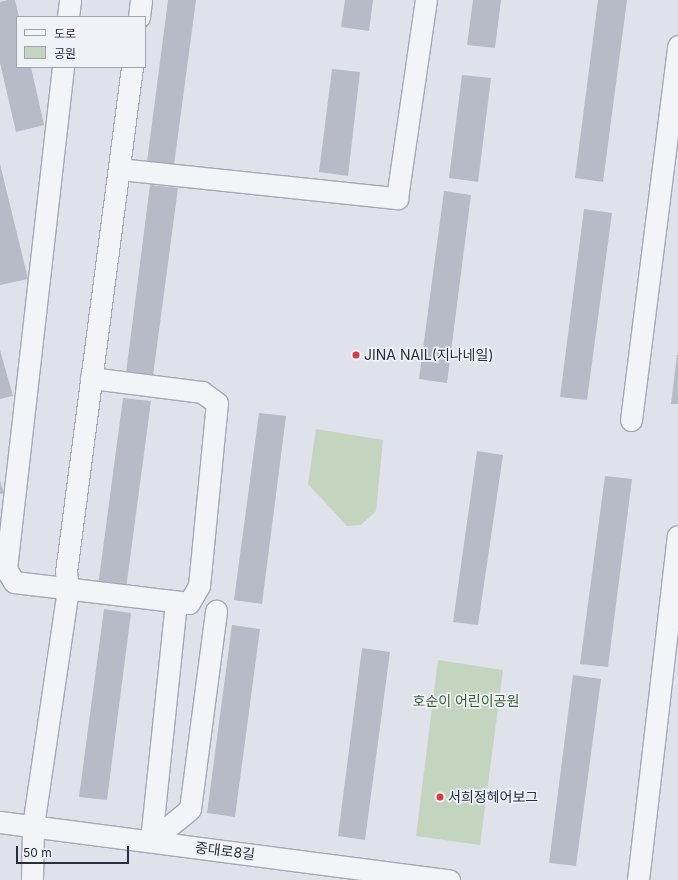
<!DOCTYPE html>
<html>
<head>
<meta charset="utf-8">
<style>
	body { margin:0 }
	#map { position:relative; width:678px; height:880px; overflow:hidden; background:#dfe2ea; font-family:Inter,"Noto Sans KR",sans-serif }
	div>[style] { position:absolute }
	.green>* { inset:0; background:#c3d4bf }
	.building>* { inset:0; background:#b6bbc7 }
	.roads { filter:drop-shadow(1px 0 #a4a9b4) drop-shadow(-1px 0 #a4a9b4) drop-shadow(0 1px #a4a9b4) drop-shadow(0 -1px #a4a9b4) }
	.minor>* { height:21px; margin:-10.5px; padding:0 10.5px; transform-origin:10.5px; border-radius:10.5px; background:#f2f4f8 }
	.dots>* { width:11px; height:11px; translate:-50% -50%; box-sizing:border-box; border:2px solid #eff2f7; border-radius:50% }
	span { translate:-50% -50%; white-space:nowrap; text-align:center; line-height:1.15; -webkit-text-stroke:3.5px #eff2f7; paint-order:stroke }
	.poi-label { font-size:14px; color:#262f42 }
	.left { translate:0 -50%; text-align:left }
	.park-label { font-size:14px; color:#385f32 }
	.street-label { font-size:14px; color:#262f42 }
	.legend { position:absolute; left:16px; top:16px; width:130px; height:52px; box-sizing:border-box; background:#eff2f7; border:1px solid #9fa4af; margin:0; padding:5px 7px; list-style:none; font-size:12px; color:#262f42 }
	.legend li { display:flex; align-items:center; gap:8px; height:20px }
	.legend b { width:20px; border:1px solid #9fa4af }
	.scale { position:absolute; left:16px; top:846px; width:113px; height:18px; box-sizing:border-box; border:2px solid #262f42; border-top:0; padding-left:5px; font-size:12px; line-height:14px; white-space:nowrap; color:#262f42; -webkit-text-stroke:3px #eff2f7; paint-order:stroke }
</style>
</head>
<body>
<div id="map">
	<div class="green">
		<i style="clip-path:polygon(316px 429px,383px 440px,376px 511px,361px 525px,347px 526px,308px 484px)"></i>
		<i style="clip-path:polygon(438px 660px,503px 670px,480px 845px,416px 836px)"></i>
	</div>
	<div class="building">
		<i style="clip-path:polygon(8px 0,15px 0,19px 17px,17px 67px,31px 67px,44px 125px,16px 132px,0 63px,0 2px)"></i>
		<i style="clip-path:polygon(168px 0,196px 0,174px 165px,147px 162px)"></i>
		<i style="clip-path:polygon(345px 0,373px 0,369px 31px,341px 27px)"></i>
		<i style="clip-path:polygon(473px 0,501px 0,495px 48px,467px 45px)"></i>
		<i style="clip-path:polygon(598px 0,627px 0,603px 182px,575px 178px)"></i>
		<i style="clip-path:polygon(332px 69px,360px 72px,348px 176px,319px 172px)"></i>
		<i style="clip-path:polygon(462px 75px,491px 78px,478px 182px,449px 178px)"></i>
		<i style="clip-path:polygon(0 164px,28px 279px,0 285px)"></i>
		<i style="clip-path:polygon(150px 185px,178px 188px,153px 376px,126px 373px)"></i>
		<i style="clip-path:polygon(444px 191px,471px 195px,447px 383px,419px 379px)"></i>
		<i style="clip-path:polygon(584px 209px,612px 213px,587px 400px,560px 397px)"></i>
		<i style="clip-path:polygon(0 350px,13px 396px,0 399px)"></i>
		<i style="clip-path:polygon(677px 355px,678px 355px,678px 404px,671px 404px)"></i>
		<i style="clip-path:polygon(123px 398px,151px 401px,126px 589px,98px 586px)"></i>
		<i style="clip-path:polygon(259px 413px,286px 416px,262px 604px,234px 600px)"></i>
		<i style="clip-path:polygon(477px 451px,503px 455px,478px 625px,453px 622px)"></i>
		<i style="clip-path:polygon(605px 476px,632px 479px,608px 667px,580px 664px)"></i>
		<i style="clip-path:polygon(0 481px,4px 493px,0 494px)"></i>
		<i style="clip-path:polygon(104px 609px,131px 613px,107px 800px,79px 797px)"></i>
		<i style="clip-path:polygon(232px 625px,260px 629px,235px 817px,207px 813px)"></i>
		<i style="clip-path:polygon(362px 648px,390px 652px,365px 840px,338px 836px)"></i>
		<i style="clip-path:polygon(573px 675px,601px 679px,576px 866px,549px 863px)"></i>
	</div>
	<div class="roads">
		<div class="minor">
			<i style="left:68px;top:17px;width:17px;rotate:-83deg"></i>
			<i style="left:139px;top:17px;width:17px;rotate:-83deg"></i>
			<i style="left:63px;top:67px;width:505px;rotate:96.48deg"></i>
			<i style="left:6px;top:569px;width:15px;rotate:58deg"></i>
			<i style="left:14px;top:582px;width:176px;rotate:6.8deg"></i>
			<i style="left:189px;top:603px;width:20px;rotate:-60deg"></i>
			<i style="left:199px;top:586px;width:184px;rotate:-84.4deg"></i>
			<i style="left:217px;top:403px;width:19px;rotate:-144deg"></i>
			<i style="left:202px;top:392px;width:112px;rotate:-172.8deg"></i>
			<i style="left:119px;top:169px;width:280px;rotate:6deg"></i>
			<i style="left:397px;top:198px;width:200px;rotate:-81.7deg"></i>
			<i style="left:631px;top:420px;width:377px;rotate:-82.8deg"></i>
			<i style="left:176px;top:602px;width:240px;rotate:96deg"></i>
			<i style="left:151px;top:841px;width:50px;rotate:-39.4deg"></i>
			<i style="left:190px;top:809px;width:200px;rotate:-82.5deg"></i>
			<i style="left:0;top:822px;width:453px;rotate:7.4deg"></i>
			<i style="left:32px;top:880px;width:54px;rotate:-88.9deg"></i>
			<i style="left:33px;top:826px;width:241px;rotate:-81.6deg"></i>
			<i style="left:68px;top:588px;width:16px;rotate:-97deg"></i>
			<i style="left:66px;top:572px;width:509px;rotate:-82.55deg"></i>
			<i style="left:638px;top:880px;width:346px;rotate:-83.4deg"></i>
		</div>
	</div>
	<div class="dots">
		<i style="left:356px;top:355px;background:#db3846"></i>
		<i style="left:440px;top:797px;background:#db3846"></i>
	</div>
	<div class="poi-label">
		<span class="left" style="left:364px;top:355px">JINA NAIL(지나네일)</span>
		<span class="left" style="left:448px;top:797px">서희정헤어보그</span>
	</div>
	<div class="park-label">
		<span style="left:466px;top:701px">호순이 어린이공원</span>
	</div>
	<div class="street-label">
		<span style="left:225px;top:851px;rotate:7deg">중대로8길</span>
	</div>
	<ul class="legend">
	<li><b style="height:5px;background:#f2f4f8"></b>도로</li>
	<li><b style="height:11px;background:#c3d4bf"></b>공원</li>
	</ul>
	<div class="scale">50 m</div>
</div>
</body>
</html>
